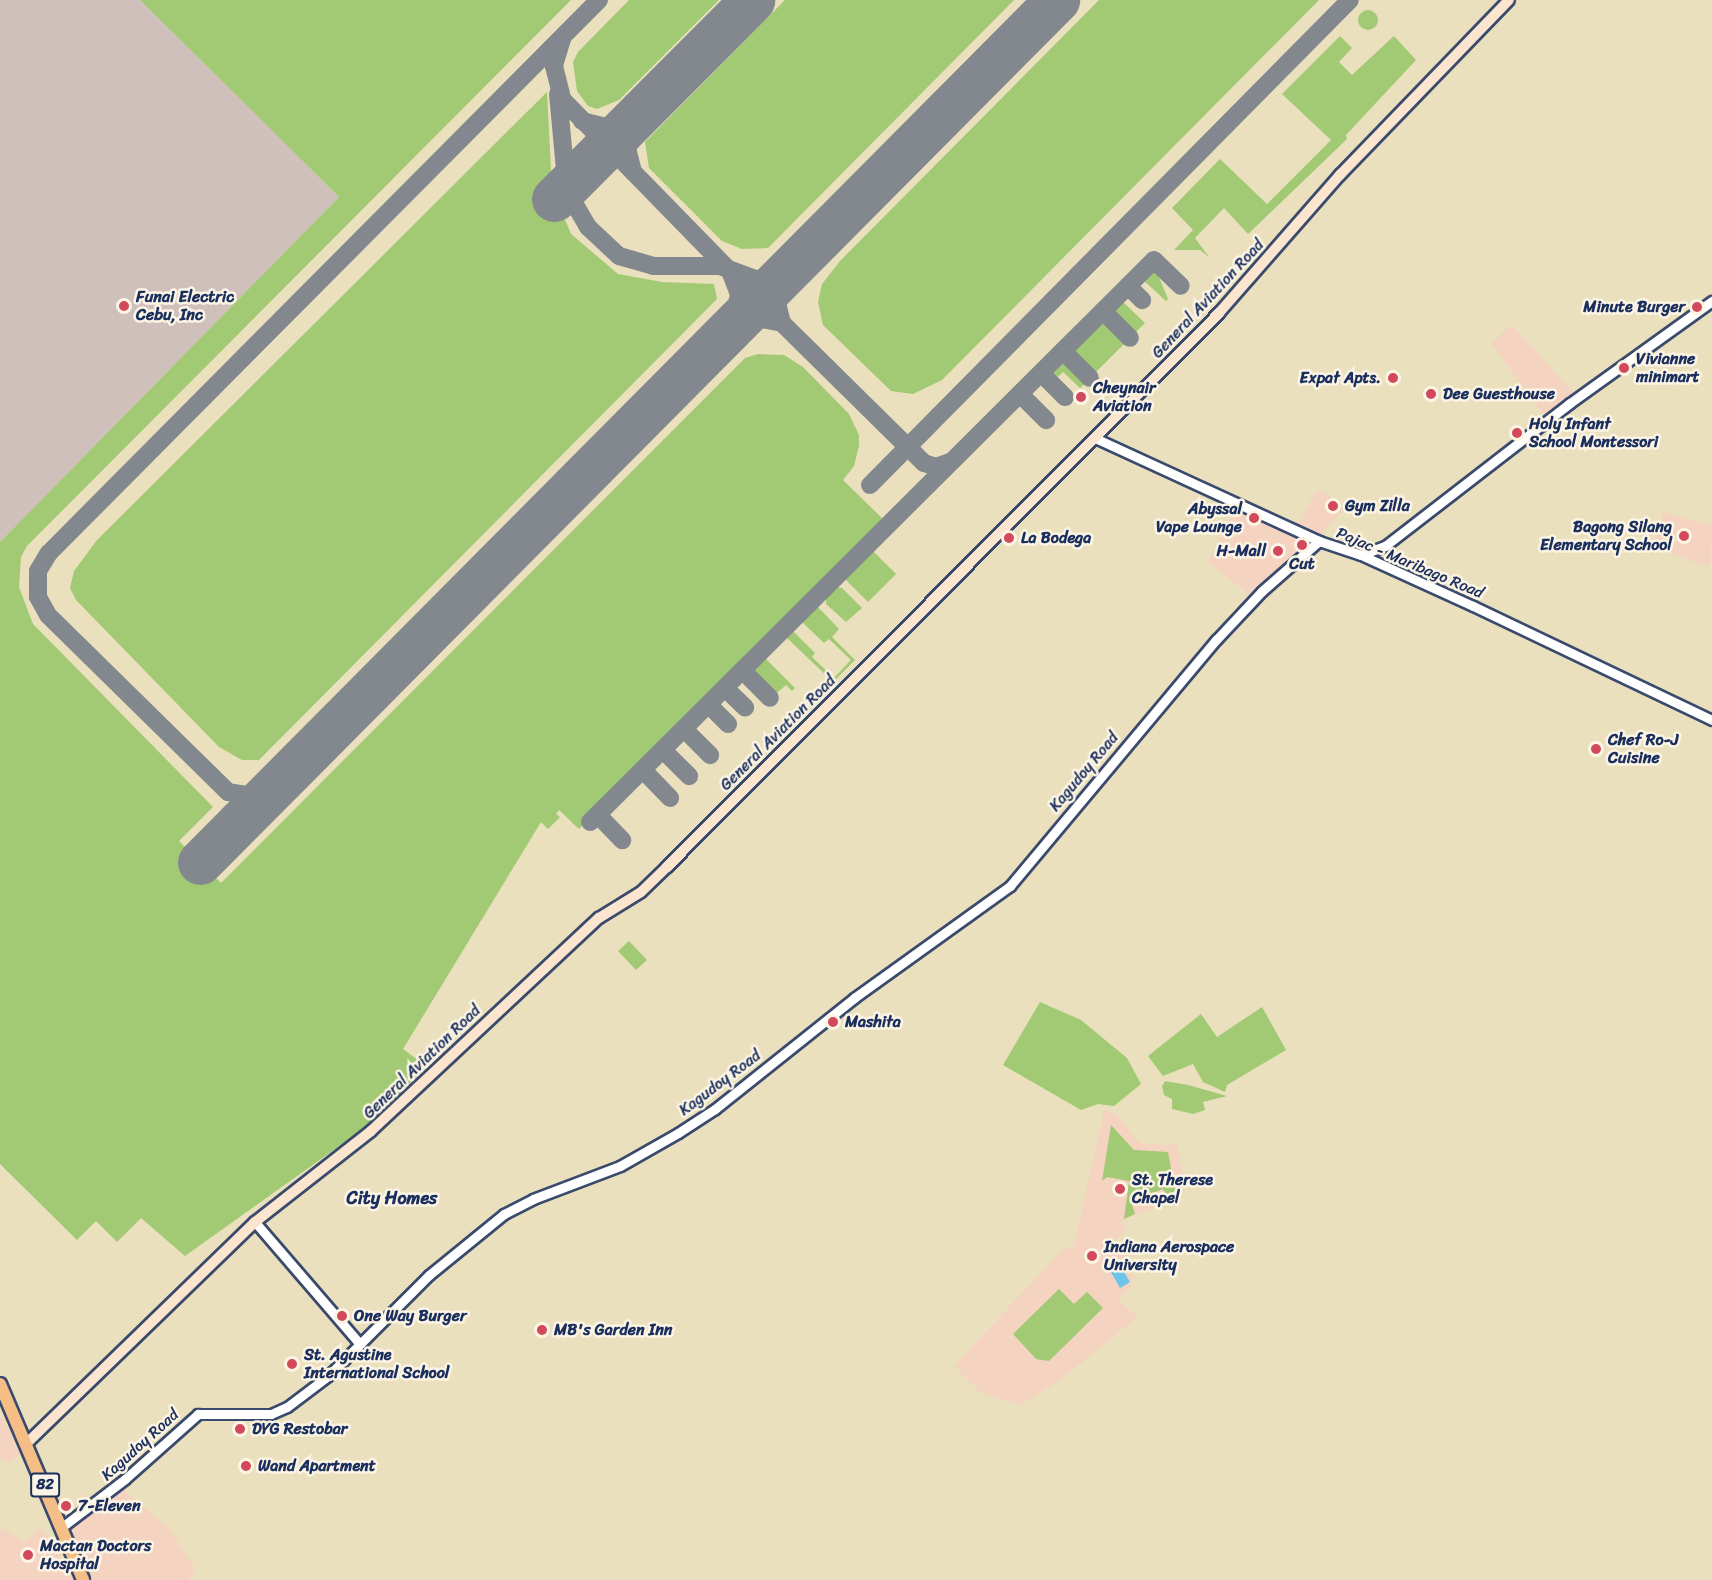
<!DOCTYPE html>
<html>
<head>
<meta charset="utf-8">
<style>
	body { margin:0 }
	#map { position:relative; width:1712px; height:1580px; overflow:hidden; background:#eae0bd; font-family:Sriracha,sans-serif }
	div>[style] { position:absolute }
	.built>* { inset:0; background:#f4d3c0 }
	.industrial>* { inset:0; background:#d0c0bc }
	.green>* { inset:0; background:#a2c973 }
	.round { border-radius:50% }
	.water>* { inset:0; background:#6cc4ea }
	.taxiway>* { height:18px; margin:-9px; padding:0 9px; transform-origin:9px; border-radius:9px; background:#82888e }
	.runway>* { height:45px; margin:-22.5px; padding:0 22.5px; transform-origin:22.5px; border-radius:22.5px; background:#82888e }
	.roads { filter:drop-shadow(2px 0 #3a4a6c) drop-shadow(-2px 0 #3a4a6c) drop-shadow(0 2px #3a4a6c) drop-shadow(0 -2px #3a4a6c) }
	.tertiary>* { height:9px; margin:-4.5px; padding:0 4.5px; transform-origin:4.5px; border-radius:4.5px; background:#fff }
	.secondary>* { height:10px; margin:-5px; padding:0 5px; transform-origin:5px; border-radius:5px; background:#fbe5cf }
	.primary>* { height:12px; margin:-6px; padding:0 6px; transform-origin:6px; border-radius:6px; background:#f5be86 }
	.dots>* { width:16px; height:16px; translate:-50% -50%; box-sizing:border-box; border:3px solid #fcf5e5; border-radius:50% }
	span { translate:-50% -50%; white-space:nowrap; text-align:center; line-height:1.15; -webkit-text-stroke:5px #fcf5e5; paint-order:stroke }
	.shield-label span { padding:2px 4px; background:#fcf5e5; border:2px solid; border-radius:4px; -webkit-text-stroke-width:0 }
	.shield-label { font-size:15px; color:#1b2f5e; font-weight:700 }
	.poi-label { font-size:16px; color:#1b2f5e; font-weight:700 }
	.left { translate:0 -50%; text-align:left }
	.right { translate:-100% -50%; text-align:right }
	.street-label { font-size:16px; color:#1b2f5e }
	.neighbourhood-label { font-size:18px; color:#1b2f5e; font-weight:700 }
</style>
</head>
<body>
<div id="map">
	<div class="built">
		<i style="clip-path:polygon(1512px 325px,1575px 394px,1545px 416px,1491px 343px)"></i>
		<i style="clip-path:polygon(1316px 492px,1324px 492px,1344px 508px,1319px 537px,1296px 526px)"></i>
		<i style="clip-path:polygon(1236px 507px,1310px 542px,1254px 598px,1208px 562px)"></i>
		<i style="clip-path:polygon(1663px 512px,1712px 525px,1710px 567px,1652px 547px)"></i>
		<i style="clip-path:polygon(1104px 1111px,1114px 1113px,1141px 1144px,1177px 1145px,1185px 1188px,1165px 1202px,1124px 1220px,1121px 1223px,1127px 1230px,1113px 1242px,1134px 1262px,1132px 1286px,1118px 1300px,1138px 1317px,1055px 1384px,1020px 1405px,981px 1393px,954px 1366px,1062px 1250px,1074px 1245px)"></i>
		<i style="clip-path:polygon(4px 1417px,20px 1454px,10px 1463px,0 1458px,0 1418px)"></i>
		<i style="clip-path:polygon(122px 1489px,170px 1529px,197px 1571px,187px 1580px,90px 1580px,68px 1526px)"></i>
		<i style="clip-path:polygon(41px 1526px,74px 1580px,0 1580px,0 1530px,2px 1528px,26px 1542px)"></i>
	</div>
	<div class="industrial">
		<i style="clip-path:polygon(0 0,140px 0,339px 197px,0 542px)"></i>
	</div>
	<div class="green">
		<i style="clip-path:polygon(140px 0,571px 0,27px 546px,21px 557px,19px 587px,33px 624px,213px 807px,179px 841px,221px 883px,745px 358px,758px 354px,784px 355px,803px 367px,849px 414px,859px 435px,859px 446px,854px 466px,843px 480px,886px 522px,579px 829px,559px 810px,556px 814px,560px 817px,548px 829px,541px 822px,403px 1049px,426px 1066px,370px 1124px,185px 1256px,141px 1218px,117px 1242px,96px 1221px,77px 1240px,0 1164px,0 542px,339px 197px)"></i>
		<i style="clip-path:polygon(629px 0,719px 0,619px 100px,597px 109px,588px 106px,577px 91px,573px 62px,578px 52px)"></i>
		<i style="clip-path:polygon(785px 0,1014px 0,768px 248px,742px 249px,722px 241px,649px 168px,645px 142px)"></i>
		<i style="clip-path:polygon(1099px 0,1319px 0,942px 380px,913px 394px,891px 391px,823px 325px,818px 302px,822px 284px,840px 261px)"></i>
		<i class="round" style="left:1358px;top:10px;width:20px;height:20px"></i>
		<i style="clip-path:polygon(1340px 36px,1352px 48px,1339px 62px,1352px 75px,1394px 36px,1416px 60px,1346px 135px,1347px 139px,1248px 234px,1224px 208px,1195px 238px,1209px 257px,1200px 250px,1174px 250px,1193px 230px,1172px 208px,1220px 159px,1267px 204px,1331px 140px,1282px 94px)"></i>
		<i style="clip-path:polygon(547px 92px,552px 189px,571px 234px,618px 274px,662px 282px,714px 284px,717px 299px,259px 760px,242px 760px,219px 747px,76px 600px,70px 588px,74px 571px,97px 540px)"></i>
		<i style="clip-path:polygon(1154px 265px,1168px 299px,1166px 301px,1141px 278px)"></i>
		<i style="clip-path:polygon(1120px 299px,1145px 323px,1132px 336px,1111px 314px)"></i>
		<i style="clip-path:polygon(1103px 319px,1128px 340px,1093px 375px,1068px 351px)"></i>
		<i style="clip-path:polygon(1064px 358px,1088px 381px,1080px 388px,1063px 372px,1058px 377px,1051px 371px)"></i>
		<i style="clip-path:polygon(872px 550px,896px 574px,868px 602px,845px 579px)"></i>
		<i style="clip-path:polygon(836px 587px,842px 588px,862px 608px,846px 622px,826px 604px,826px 597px)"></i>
		<i style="clip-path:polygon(817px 606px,839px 629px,832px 637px,855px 660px,833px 682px,786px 637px,793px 631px,815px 653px,812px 657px,834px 678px,851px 660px,829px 639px,824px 643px,802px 622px)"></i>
		<i style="clip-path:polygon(765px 658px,795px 688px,792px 691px,786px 685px,772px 697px,749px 674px)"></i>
		<i style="clip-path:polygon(629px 941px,647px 960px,636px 970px,618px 951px)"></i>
		<i style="clip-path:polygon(1040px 1002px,1081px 1020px,1127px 1058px,1141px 1084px,1114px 1106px,1098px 1104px,1081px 1110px,1003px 1065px)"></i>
		<i style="clip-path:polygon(1262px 1007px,1286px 1050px,1227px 1085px,1225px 1092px,1203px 1082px,1193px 1064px,1163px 1076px,1148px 1056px,1201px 1014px,1217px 1037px)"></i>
		<i style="clip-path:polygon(1165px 1081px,1188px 1085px,1227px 1096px,1203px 1102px,1205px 1110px,1193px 1114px,1172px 1109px,1172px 1099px,1164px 1095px,1162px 1086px)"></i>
		<i style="clip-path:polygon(1111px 1125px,1134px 1150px,1168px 1152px,1175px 1190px,1169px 1200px,1163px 1189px,1131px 1201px,1135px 1214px,1124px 1219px,1129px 1181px,1107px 1177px,1102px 1181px)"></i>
		<i style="clip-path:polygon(1059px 1289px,1074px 1304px,1087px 1292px,1103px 1308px,1049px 1361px,1036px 1359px,1013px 1334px)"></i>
	</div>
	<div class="water">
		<i style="clip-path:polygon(1118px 1262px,1130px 1282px,1120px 1288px,1108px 1267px)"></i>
	</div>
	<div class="taxiway">
		<i style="left:562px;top:39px;width:28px;rotate:107deg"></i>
		<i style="left:554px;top:66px;width:34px;rotate:76deg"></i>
		<i style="left:562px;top:99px;width:240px;rotate:45.7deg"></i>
		<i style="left:730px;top:271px;width:25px;rotate:69deg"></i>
		<i style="left:739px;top:294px;width:33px;rotate:101deg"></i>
		<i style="left:558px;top:94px;width:97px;rotate:84.7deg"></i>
		<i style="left:567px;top:191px;width:42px;rotate:59.7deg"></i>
		<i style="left:588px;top:227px;width:42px;rotate:43.1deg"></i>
		<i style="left:619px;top:256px;width:35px;rotate:16deg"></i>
		<i style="left:653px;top:266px;width:67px"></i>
		<i style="left:720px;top:266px;width:37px;rotate:20deg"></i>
		<i style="left:755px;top:279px;width:18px;rotate:-3deg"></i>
		<i style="left:773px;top:278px;width:18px;rotate:-27deg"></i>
		<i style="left:582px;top:121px;width:30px;rotate:14deg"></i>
		<i style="left:611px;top:128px;width:27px;rotate:-24deg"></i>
		<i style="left:633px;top:172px;width:30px;rotate:-104deg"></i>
		<i style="left:626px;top:143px;width:28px;rotate:-69deg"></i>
		<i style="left:789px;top:270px;width:32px;rotate:114deg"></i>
		<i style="left:776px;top:299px;width:25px;rotate:76deg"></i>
		<i style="left:782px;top:323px;width:199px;rotate:44.6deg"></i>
		<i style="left:924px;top:463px;width:13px;rotate:18deg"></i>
		<i style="left:936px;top:467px;width:15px;rotate:-20deg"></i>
		<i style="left:1128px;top:286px;width:20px;rotate:45deg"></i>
		<i style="left:1103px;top:311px;width:38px;rotate:45deg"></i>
		<i style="left:733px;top:326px;width:25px;rotate:-18deg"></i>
		<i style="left:757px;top:318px;width:25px;rotate:11deg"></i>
		<i style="left:1063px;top:351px;width:38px;rotate:45deg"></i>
		<i style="left:1041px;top:373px;width:34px;rotate:45deg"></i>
		<i style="left:1020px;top:394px;width:37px;rotate:45deg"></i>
		<i style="left:870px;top:485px;width:682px;rotate:-45.3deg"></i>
		<i style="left:743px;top:671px;width:38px;rotate:45deg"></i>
		<i style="left:725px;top:688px;width:28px;rotate:44deg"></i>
		<i style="left:709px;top:705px;width:27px;rotate:45deg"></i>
		<i style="left:684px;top:729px;width:37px;rotate:45deg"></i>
		<i style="left:663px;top:750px;width:37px;rotate:45deg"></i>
		<i style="left:643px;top:770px;width:39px;rotate:46deg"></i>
		<i style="left:269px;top:793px;width:16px;rotate:169deg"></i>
		<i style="left:253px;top:796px;width:25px;rotate:-171deg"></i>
		<i style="left:228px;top:792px;width:252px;rotate:-135.5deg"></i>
		<i style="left:48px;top:615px;width:21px;rotate:-119deg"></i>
		<i style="left:38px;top:597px;width:26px;rotate:-90deg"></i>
		<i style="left:38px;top:571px;width:21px;rotate:-59deg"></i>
		<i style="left:49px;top:553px;width:780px;rotate:-45.16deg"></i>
		<i style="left:598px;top:815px;width:35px;rotate:46deg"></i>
		<i style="left:590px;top:822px;width:796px;rotate:-44.9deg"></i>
		<i style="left:1154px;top:260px;width:37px;rotate:44deg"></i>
	</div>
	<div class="runway">
		<i style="left:554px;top:199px;width:281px;rotate:-45.1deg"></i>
		<i style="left:200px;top:862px;width:1216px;rotate:-45.17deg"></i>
	</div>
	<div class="roads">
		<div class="tertiary">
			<i style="left:1095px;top:438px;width:247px;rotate:24.7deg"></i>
			<i style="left:1319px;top:541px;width:44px;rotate:18.4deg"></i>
			<i style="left:1361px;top:555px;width:123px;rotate:24.5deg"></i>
			<i style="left:1473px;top:606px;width:265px;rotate:25.5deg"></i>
			<i style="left:1361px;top:555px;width:26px;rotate:-21deg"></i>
			<i style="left:1385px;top:546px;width:234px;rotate:-37.7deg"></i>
			<i style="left:1570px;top:403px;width:175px;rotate:-35.7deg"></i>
			<i style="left:255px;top:1222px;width:161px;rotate:49.3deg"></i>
			<i style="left:62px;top:1527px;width:79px;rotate:-37.3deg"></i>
			<i style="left:125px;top:1479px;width:98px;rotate:-41.7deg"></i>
			<i style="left:198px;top:1414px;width:73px"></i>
			<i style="left:271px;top:1414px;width:17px;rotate:-24deg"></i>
			<i style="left:287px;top:1407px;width:51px;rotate:-37.1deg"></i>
			<i style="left:328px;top:1376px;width:143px;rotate:-45deg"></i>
			<i style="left:429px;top:1275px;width:97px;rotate:-39.1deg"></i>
			<i style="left:504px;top:1214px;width:33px;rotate:-27deg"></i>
			<i style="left:533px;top:1199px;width:93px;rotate:-20.8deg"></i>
			<i style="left:620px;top:1166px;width:67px;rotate:-29.6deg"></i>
			<i style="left:678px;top:1133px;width:44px;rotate:-33deg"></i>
			<i style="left:715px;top:1109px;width:178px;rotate:-38.6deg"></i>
			<i style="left:854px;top:998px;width:192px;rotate:-35.7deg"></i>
			<i style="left:1010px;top:886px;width:321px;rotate:-50.1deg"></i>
			<i style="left:1216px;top:640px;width:67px;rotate:-46.8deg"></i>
			<i style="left:1262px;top:591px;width:76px;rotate:-41.3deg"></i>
		</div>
		<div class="secondary">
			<i style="left:27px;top:1443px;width:318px;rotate:-44.1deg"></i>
			<i style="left:255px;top:1222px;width:147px;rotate:-38.1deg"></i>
			<i style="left:371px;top:1131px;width:312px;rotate:-43.1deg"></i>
			<i style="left:599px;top:918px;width:49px;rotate:-31.8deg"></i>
			<i style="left:641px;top:892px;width:36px;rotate:-44deg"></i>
			<i style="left:667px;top:867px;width:782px;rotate:-45.1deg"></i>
			<i style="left:1219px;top:313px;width:184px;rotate:-48.8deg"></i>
			<i style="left:1340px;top:175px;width:243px;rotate:-46deg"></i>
		</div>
		<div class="primary">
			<i style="left:0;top:1384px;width:213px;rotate:67deg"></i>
		</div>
	</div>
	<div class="dots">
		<i style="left:124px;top:306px;background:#d1495b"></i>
		<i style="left:1697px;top:307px;background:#d1495b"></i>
		<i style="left:1624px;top:368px;background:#d1495b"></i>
		<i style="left:1393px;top:378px;background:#d1495b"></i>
		<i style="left:1431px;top:394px;background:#d1495b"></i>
		<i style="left:1081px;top:397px;background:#d1495b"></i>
		<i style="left:1517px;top:433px;background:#d1495b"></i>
		<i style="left:1333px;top:506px;background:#d1495b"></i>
		<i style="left:1254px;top:518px;background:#d1495b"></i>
		<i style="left:1684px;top:536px;background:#d1495b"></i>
		<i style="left:1009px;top:538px;background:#d1495b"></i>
		<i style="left:1302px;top:545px;background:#d1495b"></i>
		<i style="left:1278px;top:551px;background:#d1495b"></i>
		<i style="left:1596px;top:749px;background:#d1495b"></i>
		<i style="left:833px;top:1022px;background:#d1495b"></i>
		<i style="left:1120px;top:1189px;background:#d1495b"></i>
		<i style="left:1092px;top:1256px;background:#d1495b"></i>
		<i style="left:342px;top:1316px;background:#d1495b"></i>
		<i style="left:542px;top:1330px;background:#d1495b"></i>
		<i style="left:292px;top:1364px;background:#d1495b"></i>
		<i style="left:240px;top:1429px;background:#d1495b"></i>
		<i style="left:246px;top:1466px;background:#d1495b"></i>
		<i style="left:66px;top:1506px;background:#d1495b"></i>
		<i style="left:28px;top:1555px;background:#d1495b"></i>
	</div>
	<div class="shield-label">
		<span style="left:45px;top:1485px">82</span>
	</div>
	<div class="poi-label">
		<span class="left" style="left:136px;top:306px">Funai Electric<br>Cebu, Inc</span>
		<span class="right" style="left:1685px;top:307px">Minute Burger</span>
		<span class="left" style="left:1636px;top:368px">Vivianne<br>minimart</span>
		<span class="right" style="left:1381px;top:378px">Expat Apts.</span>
		<span class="left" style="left:1093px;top:397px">Cheynair<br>Aviation</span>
		<span class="left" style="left:1443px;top:394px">Dee Guesthouse</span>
		<span class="left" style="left:1529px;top:433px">Holy Infant<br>School Montessori</span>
		<span class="left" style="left:1345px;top:506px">Gym Zilla</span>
		<span class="right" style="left:1242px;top:518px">Abyssal<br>Vape Lounge</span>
		<span class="right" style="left:1672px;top:536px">Bagong Silang<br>Elementary School</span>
		<span class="left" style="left:1021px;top:538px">La Bodega</span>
		<span class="right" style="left:1266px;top:551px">H-Mall</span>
		<span style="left:1302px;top:564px">Cut</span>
		<span class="left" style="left:1608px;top:749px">Chef Ro-J<br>Cuisine</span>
		<span class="left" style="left:845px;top:1022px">Mashita</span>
		<span class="left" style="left:1132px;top:1189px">St. Therese<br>Chapel</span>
		<span class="left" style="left:1104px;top:1256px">Indiana Aerospace<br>University</span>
		<span class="left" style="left:354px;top:1316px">One Way Burger</span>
		<span class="left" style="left:554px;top:1330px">MB's Garden Inn</span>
		<span class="left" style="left:304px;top:1364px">St. Agustine<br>International School</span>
		<span class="left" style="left:252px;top:1429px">DYG Restobar</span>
		<span class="left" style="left:258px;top:1466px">Wand Apartment</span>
		<span class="left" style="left:78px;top:1506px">7-Eleven</span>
		<span class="left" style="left:40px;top:1555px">Mactan Doctors<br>Hospital</span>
	</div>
	<div class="street-label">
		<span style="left:1208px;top:299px;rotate:-47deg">General Aviation Road</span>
		<span style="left:1410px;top:563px;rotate:23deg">Pajac - Maribago Road</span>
		<span style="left:778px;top:733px;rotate:-45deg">General Aviation Road</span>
		<span style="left:1084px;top:772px;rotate:-50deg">Kagudoy Road</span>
		<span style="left:422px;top:1062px;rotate:-44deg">General Aviation Road</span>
		<span style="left:720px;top:1083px;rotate:-37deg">Kagudoy Road</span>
		<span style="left:140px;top:1445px;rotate:-42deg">Kagudoy Road</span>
	</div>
	<div class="neighbourhood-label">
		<span style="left:392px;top:1198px">City Homes</span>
	</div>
</div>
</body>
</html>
